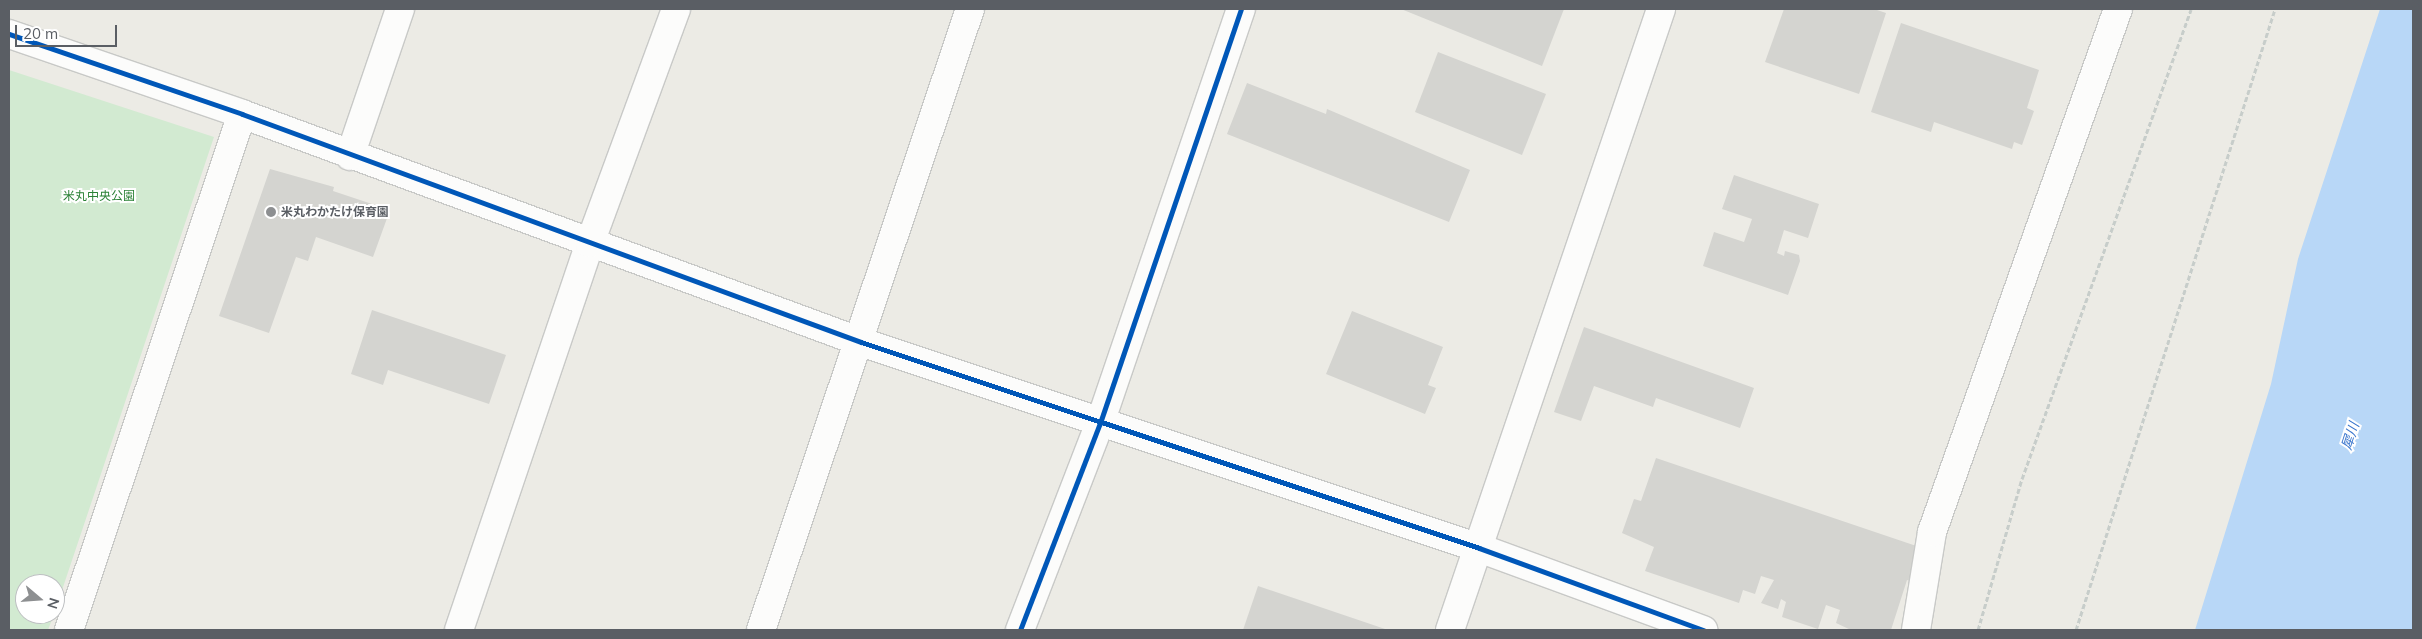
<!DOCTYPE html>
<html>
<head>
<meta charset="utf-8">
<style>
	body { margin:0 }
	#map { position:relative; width:2422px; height:639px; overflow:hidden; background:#ecebe5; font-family:Mulish,"Noto Sans JP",sans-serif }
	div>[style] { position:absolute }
	.green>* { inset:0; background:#d2ead1 }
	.water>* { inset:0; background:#b8d7f7 }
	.building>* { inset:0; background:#d4d4d0 }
	.path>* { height:3px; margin-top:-1.5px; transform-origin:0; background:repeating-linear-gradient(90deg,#c7cdca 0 5px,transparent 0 7.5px) }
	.roads { filter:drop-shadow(1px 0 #c8c9c7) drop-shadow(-1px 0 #c8c9c7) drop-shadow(0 1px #c8c9c7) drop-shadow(0 -1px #c8c9c7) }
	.minor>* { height:28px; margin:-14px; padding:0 14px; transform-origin:14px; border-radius:14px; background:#fcfcfb }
	.tertiary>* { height:28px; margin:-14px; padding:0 14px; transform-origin:14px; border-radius:14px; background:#fcfcfb }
	.cycleway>* { height:5px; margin:-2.5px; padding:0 2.5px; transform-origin:2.5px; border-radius:2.5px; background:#0057b8 }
	.dots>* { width:14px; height:14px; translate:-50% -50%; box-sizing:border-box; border:2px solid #fff; border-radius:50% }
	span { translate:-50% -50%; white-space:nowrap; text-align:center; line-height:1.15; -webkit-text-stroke:4px #fff; paint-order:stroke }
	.park-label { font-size:12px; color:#2c8237 }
	.poi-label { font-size:12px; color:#5a5e64; font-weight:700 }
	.left { translate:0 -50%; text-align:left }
	.water-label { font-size:14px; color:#3975cd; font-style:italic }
	.frame { position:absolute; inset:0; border:10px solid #5a5e64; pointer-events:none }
	.north { position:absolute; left:15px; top:574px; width:50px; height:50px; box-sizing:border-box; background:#fff; border:1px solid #bdbfc1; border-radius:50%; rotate:108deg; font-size:14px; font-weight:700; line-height:20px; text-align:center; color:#5a5e64 }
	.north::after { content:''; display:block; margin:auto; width:18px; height:22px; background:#8d8f91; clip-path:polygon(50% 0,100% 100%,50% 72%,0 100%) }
	.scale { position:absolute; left:15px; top:25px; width:102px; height:22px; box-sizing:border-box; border:2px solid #5a5e64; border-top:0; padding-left:6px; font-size:15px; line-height:18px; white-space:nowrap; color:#5a5e64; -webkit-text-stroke:4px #fff; paint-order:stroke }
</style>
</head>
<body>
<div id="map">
	<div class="green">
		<i style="clip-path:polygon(9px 70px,214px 137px,55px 611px,55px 584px,25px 584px,25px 614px,54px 614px,48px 630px,9px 630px)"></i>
	</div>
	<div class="water">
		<i style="clip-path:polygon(2380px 9px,2413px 9px,2413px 630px,2195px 630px,2271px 384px,2298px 259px)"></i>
	</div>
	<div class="building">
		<i style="clip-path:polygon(1401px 9px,1564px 9px,1542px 66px)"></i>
		<i style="clip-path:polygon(1784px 9px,1874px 9px,1886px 13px,1859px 94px,1765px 62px)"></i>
		<i style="clip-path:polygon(1901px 23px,2039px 70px,2027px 108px,2034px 111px,2022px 145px,2014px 142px,2012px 149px,1934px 122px,1931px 132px,1871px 112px)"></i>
		<i style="clip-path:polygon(1438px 52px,1546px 94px,1522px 155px,1415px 112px)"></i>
		<i style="clip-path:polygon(1247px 83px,1326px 114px,1327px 109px,1470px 170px,1449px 222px,1227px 134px)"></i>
		<i style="clip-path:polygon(270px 169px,334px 187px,333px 191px,390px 210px,373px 257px,316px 237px,308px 261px,296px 257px,269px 333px,219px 316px)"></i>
		<i style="clip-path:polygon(1734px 175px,1819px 204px,1808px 238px,1784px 230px,1777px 253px,1784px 256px,1785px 251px,1799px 255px,1800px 261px,1788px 295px,1703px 266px,1714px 232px,1744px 242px,1752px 219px,1722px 209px)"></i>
		<i style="clip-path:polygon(372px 310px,506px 355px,489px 404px,388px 370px,383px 385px,351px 374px)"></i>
		<i style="clip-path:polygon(1352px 311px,1443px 347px,1428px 385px,1436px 388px,1425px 414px,1326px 374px)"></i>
		<i style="clip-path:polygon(1584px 327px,1754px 388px,1740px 428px,1656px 398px,1653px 407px,1594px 386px,1581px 421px,1554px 412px)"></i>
		<i style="clip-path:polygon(1656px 458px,1943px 555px,1931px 588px,1907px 580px,1891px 630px,1851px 630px,1836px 623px,1840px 610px,1826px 605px,1818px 629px,1782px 617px,1786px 602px,1781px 599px,1778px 609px,1761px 603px,1774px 580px,1761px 576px,1755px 594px,1743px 590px,1739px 603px,1645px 571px,1654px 547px,1622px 533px,1634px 499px,1641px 501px)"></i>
		<i style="clip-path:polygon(1258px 586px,1388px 630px,1243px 630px)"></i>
	</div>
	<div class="path">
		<i style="left:1978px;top:630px;width:157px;rotate:-73.8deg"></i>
		<i style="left:2022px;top:479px;width:499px;rotate:-70.2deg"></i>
		<i style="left:2076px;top:630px;width:652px;rotate:-72.23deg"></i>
	</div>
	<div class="roads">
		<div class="minor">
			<i style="left:9px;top:34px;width:246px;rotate:18.9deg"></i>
			<i style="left:242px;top:114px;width:660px;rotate:20.22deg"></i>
			<i style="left:861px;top:342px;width:651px;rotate:18.43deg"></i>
			<i style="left:1479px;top:548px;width:239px;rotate:20.1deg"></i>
			<i style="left:350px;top:156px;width:155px;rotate:-71.2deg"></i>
			<i style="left:69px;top:630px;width:544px;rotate:-71.47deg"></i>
			<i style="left:761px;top:630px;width:655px;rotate:-71.4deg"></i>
			<i style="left:1020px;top:630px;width:222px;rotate:-68.9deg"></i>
			<i style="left:1100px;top:423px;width:437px;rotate:-71.2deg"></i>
			<i style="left:1450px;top:630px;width:656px;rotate:-71.23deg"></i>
			<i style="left:1916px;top:630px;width:99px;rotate:-80.7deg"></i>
			<i style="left:1932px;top:532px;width:555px;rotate:-70.42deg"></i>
		</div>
		<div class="tertiary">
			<i style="left:459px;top:630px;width:409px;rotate:-71.3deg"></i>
			<i style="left:590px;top:243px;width:249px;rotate:-69.8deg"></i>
		</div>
	</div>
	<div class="cycleway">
		<i style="left:9px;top:34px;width:246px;rotate:18.9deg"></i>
		<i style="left:242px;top:114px;width:660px;rotate:20.22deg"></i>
		<i style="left:861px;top:342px;width:651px;rotate:18.43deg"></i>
		<i style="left:1479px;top:548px;width:239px;rotate:20.1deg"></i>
		<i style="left:1020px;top:630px;width:222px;rotate:-68.9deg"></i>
		<i style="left:1100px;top:423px;width:437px;rotate:-71.2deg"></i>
	</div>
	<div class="dots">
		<i style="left:271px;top:212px;background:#8d8f91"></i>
	</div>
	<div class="park-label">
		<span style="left:99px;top:196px">米丸中央公園</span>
	</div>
	<div class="poi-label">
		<span class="left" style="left:281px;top:212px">米丸わかたけ保育園</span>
	</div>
	<div class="water-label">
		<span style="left:2350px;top:436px;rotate:-72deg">犀川</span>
	</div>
	<div class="frame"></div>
	<div class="north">N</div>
	<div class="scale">20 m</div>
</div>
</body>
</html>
